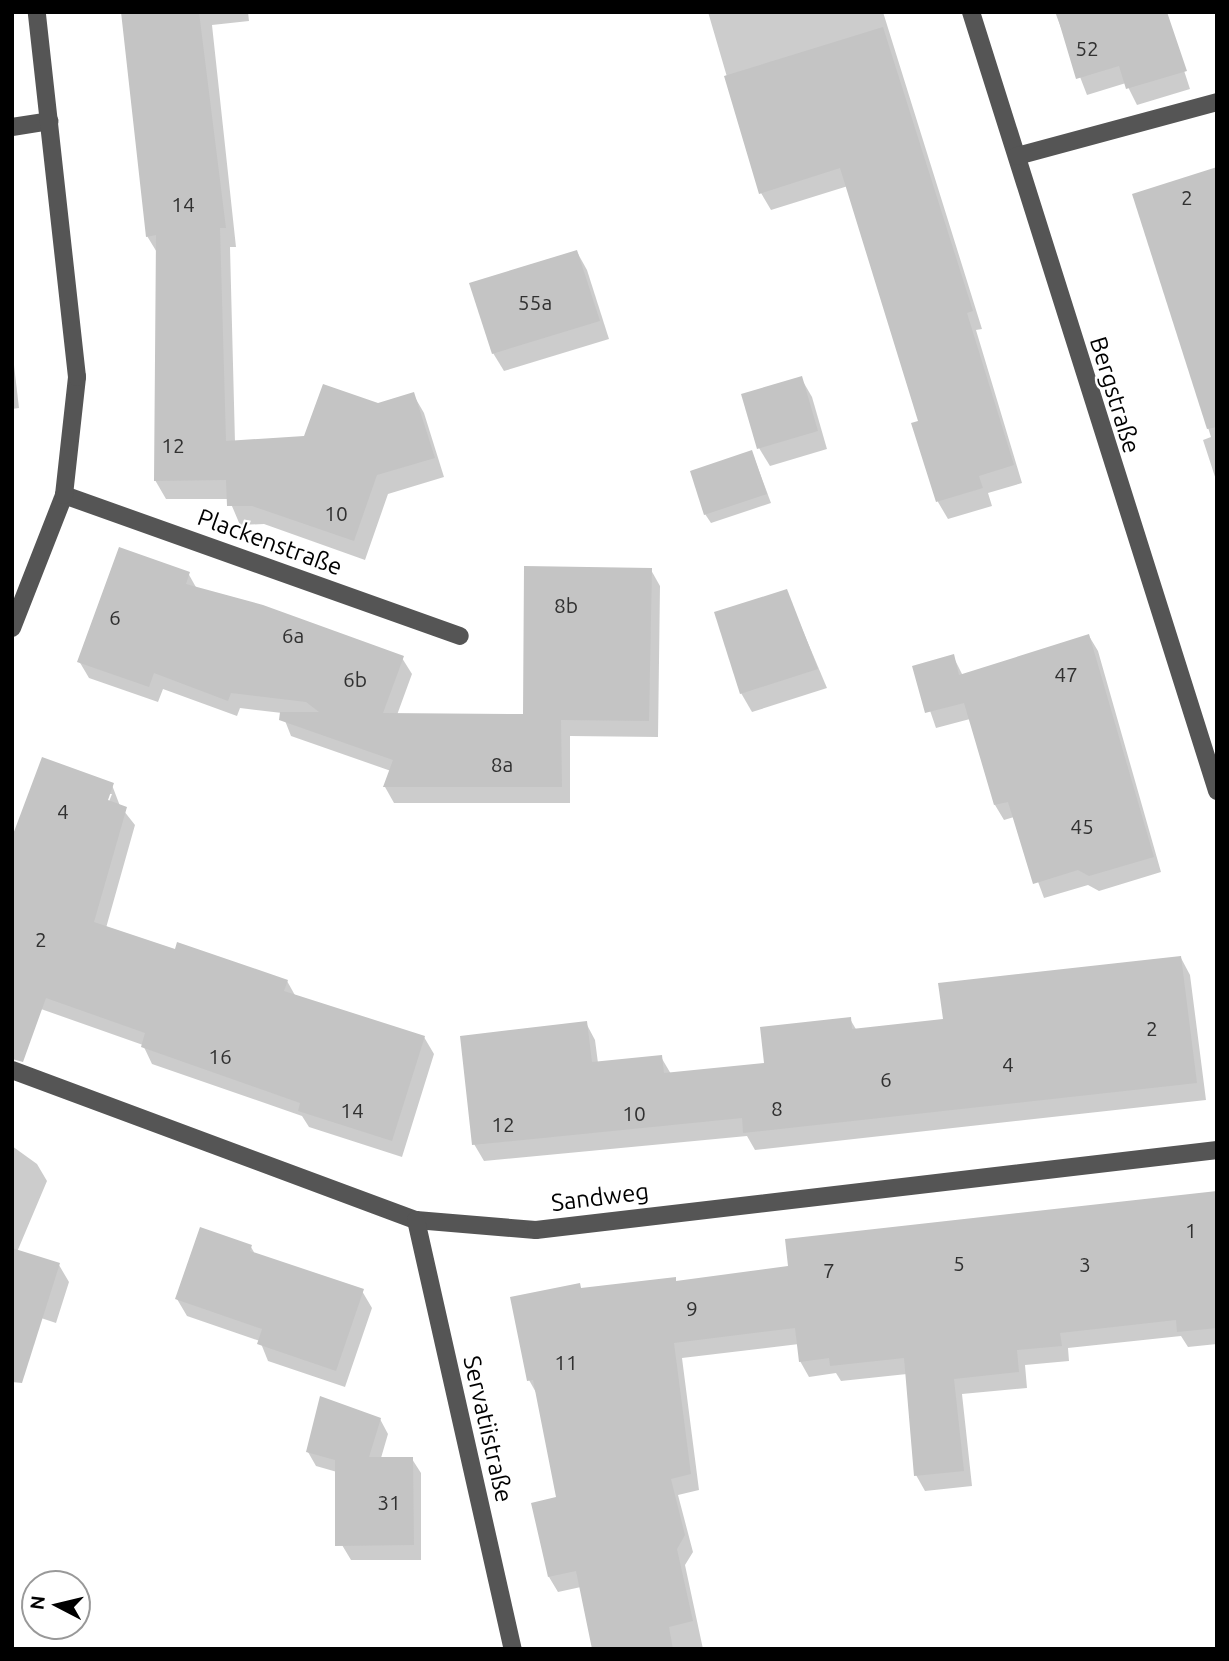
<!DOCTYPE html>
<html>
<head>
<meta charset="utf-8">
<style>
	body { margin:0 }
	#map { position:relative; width:1229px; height:1661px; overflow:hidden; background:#fff; font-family:Ubuntu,sans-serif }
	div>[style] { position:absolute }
	.shadow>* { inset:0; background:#0003 }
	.building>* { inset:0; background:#c4c4c4 }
	.minor>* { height:18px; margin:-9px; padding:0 9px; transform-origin:9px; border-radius:9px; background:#555 }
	span { translate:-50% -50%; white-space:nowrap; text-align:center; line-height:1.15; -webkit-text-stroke:5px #fff; paint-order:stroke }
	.number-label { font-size:21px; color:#313131 }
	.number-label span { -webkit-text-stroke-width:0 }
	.street-label { font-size:24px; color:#000 }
	.frame { position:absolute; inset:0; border:14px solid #000; pointer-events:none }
	.north { position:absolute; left:21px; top:1570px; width:70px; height:70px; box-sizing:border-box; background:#fff; border:2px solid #999; border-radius:50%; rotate:277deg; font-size:19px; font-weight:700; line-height:28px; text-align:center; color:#000 }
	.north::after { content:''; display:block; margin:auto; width:24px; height:32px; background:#000; clip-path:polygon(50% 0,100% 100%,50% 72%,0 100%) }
</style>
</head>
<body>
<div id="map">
	<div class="shadow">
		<i style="clip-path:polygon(123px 12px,248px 12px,249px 21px,212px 25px,236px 247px,230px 247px,235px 442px,305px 438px,413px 394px,424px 413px,444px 477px,388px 494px,365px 560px,264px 524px,240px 525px,229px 499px,166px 499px,155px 480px,158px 254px,147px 236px)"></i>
		<i style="clip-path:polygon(708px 12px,883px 12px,982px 329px,976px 330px,1022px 483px,988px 493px,992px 506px,948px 519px,938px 502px,913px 424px,920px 422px,848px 186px,771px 210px,761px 193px)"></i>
		<i style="clip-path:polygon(1055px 12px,1165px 12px,1190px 89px,1137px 105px,1126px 83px,1087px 95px)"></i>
		<i style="clip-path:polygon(1217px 169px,1217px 483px,1203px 440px,1211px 437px,1134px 195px)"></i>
		<i style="clip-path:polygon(577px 252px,587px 270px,609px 339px,504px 371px,493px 353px)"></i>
		<i style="clip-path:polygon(12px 348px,19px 408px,12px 409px)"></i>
		<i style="clip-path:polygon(801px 378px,812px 397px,827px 449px,770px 466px,759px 448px)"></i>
		<i style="clip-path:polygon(752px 452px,771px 503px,711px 523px,705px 514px)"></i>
		<i style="clip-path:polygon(651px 570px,660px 586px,658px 737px,570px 736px,570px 803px,394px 803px,385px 787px,391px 771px,291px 736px,282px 713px,240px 708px,237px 716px,163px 689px,158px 702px,89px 678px,79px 661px,188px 573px,197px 589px,402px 658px,412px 674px,397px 715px,524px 716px)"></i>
		<i style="clip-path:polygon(786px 591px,827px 688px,752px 712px,741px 693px)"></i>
		<i style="clip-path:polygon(1089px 636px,1098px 651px,1161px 872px,1099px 891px,1088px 885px,1044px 898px,1014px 817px,1004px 820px,995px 805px,970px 719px,936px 728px,915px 667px,953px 656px,963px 676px)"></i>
		<i style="clip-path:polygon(evenodd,43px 759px,112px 785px,120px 806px,135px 825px,106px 928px,176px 951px,178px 945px,287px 981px,296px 997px,424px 1037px,434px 1054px,402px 1157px,309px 1127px,302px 1116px,152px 1064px,143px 1045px,24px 1003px,14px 986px,18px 976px,12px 974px,12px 842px,43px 759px,108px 794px,112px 794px,106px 809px,103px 808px,108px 794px)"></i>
		<i style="clip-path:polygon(1181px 958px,1190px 975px,1206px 1100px,755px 1150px,747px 1136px,484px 1161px,474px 1144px,586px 1023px,595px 1040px,598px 1063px,661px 1057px,671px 1074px,766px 1064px,850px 1019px,857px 1031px,945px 1021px)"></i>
		<i style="clip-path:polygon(12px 1146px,37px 1164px,47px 1181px,17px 1252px,59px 1265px,69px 1282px,56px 1323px,20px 1311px,12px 1334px)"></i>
		<i style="clip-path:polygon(1217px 1192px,1217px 1344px,1188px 1347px,1181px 1336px,1068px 1348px,1069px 1361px,1025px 1365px,1027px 1388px,962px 1394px,972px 1486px,925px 1491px,916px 1475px,907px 1374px,841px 1381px,836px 1373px,809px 1377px,800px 1361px,799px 1344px,682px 1358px,699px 1490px,678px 1495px,693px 1552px,685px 1565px,703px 1649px,593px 1649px,581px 1587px,558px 1592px,549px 1577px,534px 1504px,559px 1499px,538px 1396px,529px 1380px,579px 1285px,582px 1290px,677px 1283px,790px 1267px)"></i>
		<i style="clip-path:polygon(251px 1247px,255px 1254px,362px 1291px,372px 1308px,345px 1387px,268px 1361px,260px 1341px,187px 1316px,177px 1299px)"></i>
		<i style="clip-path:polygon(380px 1419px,388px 1434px,381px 1458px,412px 1459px,421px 1473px,421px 1560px,351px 1560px,342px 1545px,337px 1472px,316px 1466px,308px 1452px)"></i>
	</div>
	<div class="building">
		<i style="clip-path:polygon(121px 12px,199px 12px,226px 228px,220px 228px,226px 441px,304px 436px,323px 384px,378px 403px,414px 392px,435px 458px,377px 475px,354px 541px,252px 506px,227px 506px,226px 480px,154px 481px,156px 235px,146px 237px)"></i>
		<i style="clip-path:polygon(1056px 12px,1167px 12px,1187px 71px,1126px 89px,1119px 66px,1076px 79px)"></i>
		<i style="clip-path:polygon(883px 27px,973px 311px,967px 313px,1014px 465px,979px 476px,983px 488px,936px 502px,911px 423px,918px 421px,840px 168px,759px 194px,724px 76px)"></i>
		<i style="clip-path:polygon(1217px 167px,1217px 427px,1207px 429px,1132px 194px)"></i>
		<i style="clip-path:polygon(577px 250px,600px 321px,492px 354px,469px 283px)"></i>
		<i style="clip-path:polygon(802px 376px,818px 431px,757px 449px,741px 394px)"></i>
		<i style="clip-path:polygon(752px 450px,767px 494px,704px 515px,690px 471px)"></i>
		<i style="clip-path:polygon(119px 547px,190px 572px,186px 584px,263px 605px,404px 656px,383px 713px,523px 714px,524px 566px,652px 568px,649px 721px,561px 720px,562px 787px,383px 787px,393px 760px,279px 720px,280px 712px,319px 712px,306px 702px,231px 693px,228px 701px,154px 673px,149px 687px,77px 662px)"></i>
		<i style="clip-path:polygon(787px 589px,818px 669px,740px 694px,714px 612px)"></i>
		<i style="clip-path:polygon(1089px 634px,1154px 857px,1089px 876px,1078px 870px,1033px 884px,1008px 802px,994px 805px,964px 703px,925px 713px,912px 666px,954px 654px,959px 675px)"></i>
		<i style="clip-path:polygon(42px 757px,114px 783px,108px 800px,127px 807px,94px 922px,175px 949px,177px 942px,288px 980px,284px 991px,425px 1036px,392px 1141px,298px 1111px,300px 1103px,141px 1047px,145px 1033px,46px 998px,23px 1062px,12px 1059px,12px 837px)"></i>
		<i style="clip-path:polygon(1181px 956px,1197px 1083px,743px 1133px,742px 1118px,472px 1145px,460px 1036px,587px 1021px,592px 1062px,662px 1055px,664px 1073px,764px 1063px,760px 1027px,851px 1017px,852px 1029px,943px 1019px,938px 983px)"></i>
		<i style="clip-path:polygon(1217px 1191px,1217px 1328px,1177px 1332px,1176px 1320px,1060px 1333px,1062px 1346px,1017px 1350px,1019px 1372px,954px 1379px,964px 1471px,914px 1476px,904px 1358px,830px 1366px,829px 1358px,799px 1362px,795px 1328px,674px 1343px,691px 1474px,671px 1479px,685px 1535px,677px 1549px,693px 1621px,669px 1627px,673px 1649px,592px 1649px,576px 1571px,548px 1577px,531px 1503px,556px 1497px,533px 1380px,527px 1381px,510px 1297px,580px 1283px,581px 1288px,676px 1277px,676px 1281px,788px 1266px,785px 1239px)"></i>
		<i style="clip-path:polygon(200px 1227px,252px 1245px,250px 1251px,364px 1289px,336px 1371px,257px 1344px,262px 1329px,175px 1299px)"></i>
		<i style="clip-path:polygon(12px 1248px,60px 1263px,22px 1383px,12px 1382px)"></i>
		<i style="clip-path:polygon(320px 1396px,381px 1418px,369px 1457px,413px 1457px,414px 1545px,335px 1546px,335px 1460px,306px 1452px)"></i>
	</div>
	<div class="minor">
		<i style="left:971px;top:12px;width:817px;rotate:72.47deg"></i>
		<i style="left:12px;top:127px;width:38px;rotate:-9deg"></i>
		<i style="left:1017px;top:156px;width:207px;rotate:-15.1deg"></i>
		<i style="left:64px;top:495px;width:420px;rotate:19.6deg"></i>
		<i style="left:12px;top:628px;width:143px;rotate:-68.6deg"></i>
		<i style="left:64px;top:495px;width:119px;rotate:-83.7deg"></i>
		<i style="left:77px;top:377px;width:367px;rotate:-96.3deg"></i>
		<i style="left:12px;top:1070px;width:431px;rotate:20.4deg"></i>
		<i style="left:416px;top:1220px;width:120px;rotate:4.8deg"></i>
		<i style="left:536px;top:1230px;width:686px;rotate:-6.7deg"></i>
		<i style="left:416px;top:1220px;width:440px;rotate:77.3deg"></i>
	</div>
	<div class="number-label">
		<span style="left:1087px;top:48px">52</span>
		<span style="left:1187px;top:197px">2</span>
		<span style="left:183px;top:204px">14</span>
		<span style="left:535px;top:302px">55a</span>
		<span style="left:173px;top:445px">12</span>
		<span style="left:336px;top:513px">10</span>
		<span style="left:566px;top:605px">8b</span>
		<span style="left:115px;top:617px">6</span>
		<span style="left:293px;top:635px">6a</span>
		<span style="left:1066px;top:674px">47</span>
		<span style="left:355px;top:679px">6b</span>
		<span style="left:502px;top:764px">8a</span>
		<span style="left:63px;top:811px">4</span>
		<span style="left:1082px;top:826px">45</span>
		<span style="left:41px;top:939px">2</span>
		<span style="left:1152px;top:1028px">2</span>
		<span style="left:220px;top:1056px">16</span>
		<span style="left:1008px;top:1064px">4</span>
		<span style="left:886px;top:1079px">6</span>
		<span style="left:777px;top:1108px">8</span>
		<span style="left:352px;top:1110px">14</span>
		<span style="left:634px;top:1113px">10</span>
		<span style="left:503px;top:1124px">12</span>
		<span style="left:1191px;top:1230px">1</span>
		<span style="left:959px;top:1263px">5</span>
		<span style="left:1085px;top:1264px">3</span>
		<span style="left:829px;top:1270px">7</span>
		<span style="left:692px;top:1308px">9</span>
		<span style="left:566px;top:1362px">11</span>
		<span style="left:389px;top:1502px">31</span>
	</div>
	<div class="street-label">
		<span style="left:1115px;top:395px;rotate:73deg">Bergstraße</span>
		<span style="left:270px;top:542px;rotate:20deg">Plackenstraße</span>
		<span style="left:600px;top:1197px;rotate:-7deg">Sandweg</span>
		<span style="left:488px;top:1429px;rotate:77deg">Servatiistraße</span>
	</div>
	<div class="frame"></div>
	<div class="north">N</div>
</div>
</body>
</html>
